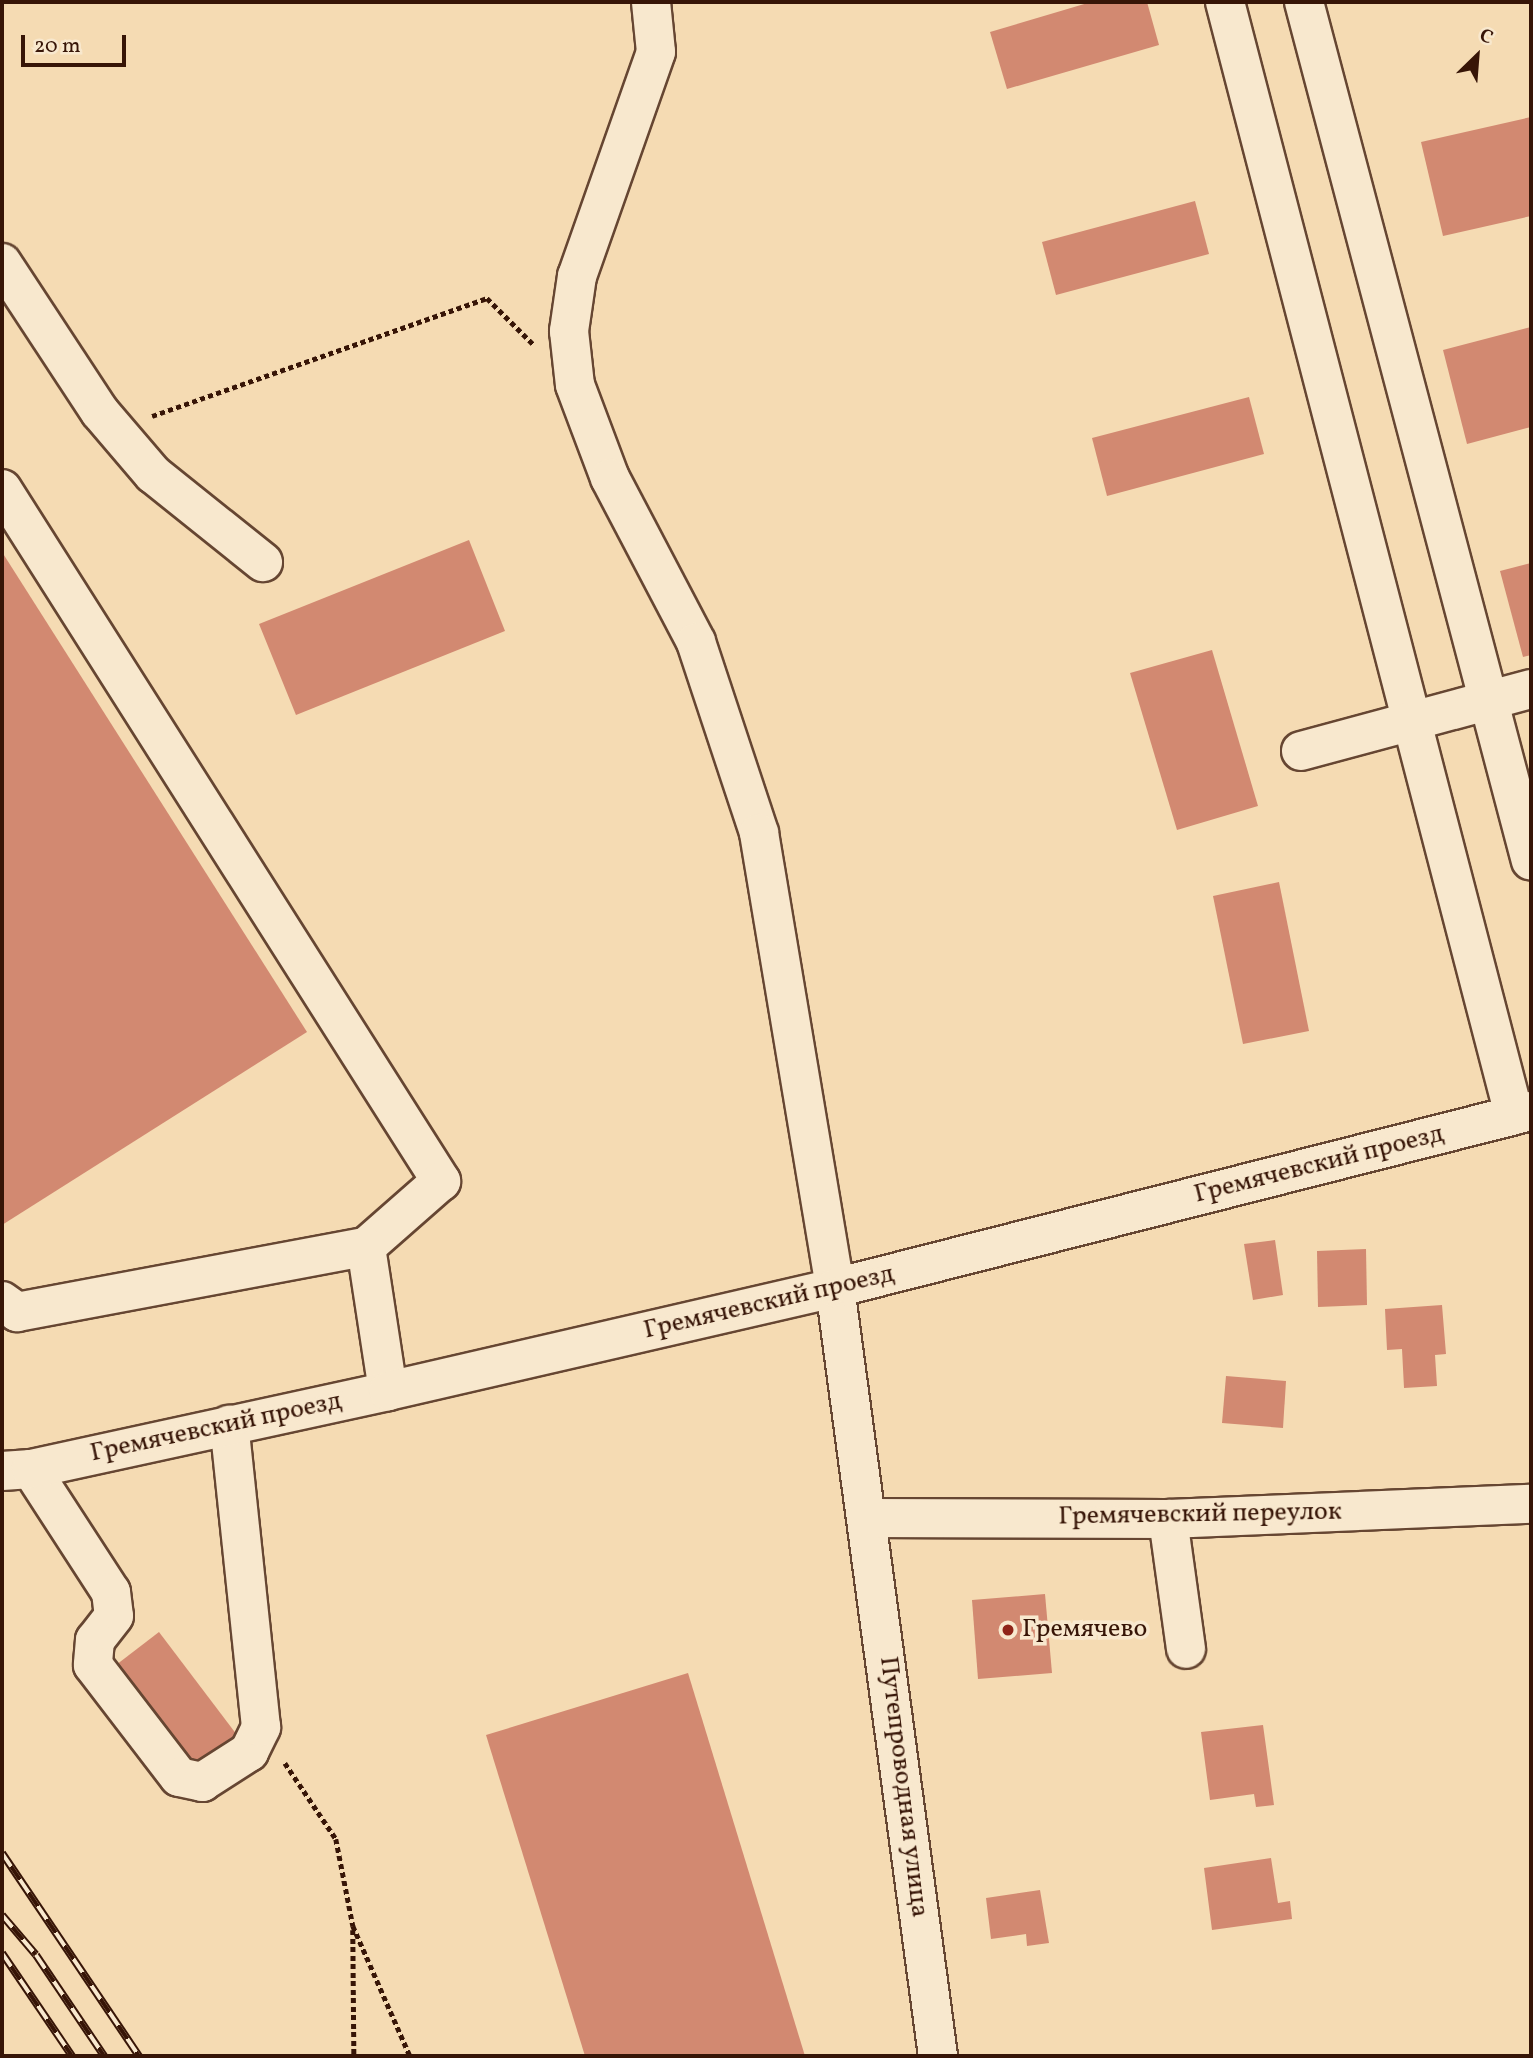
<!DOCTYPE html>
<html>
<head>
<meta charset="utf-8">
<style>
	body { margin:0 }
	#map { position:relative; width:1533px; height:2058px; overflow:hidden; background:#f5dbb3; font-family:Vollkorn,serif }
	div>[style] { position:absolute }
	.building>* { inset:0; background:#d28971 }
	.path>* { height:4.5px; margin-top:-2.25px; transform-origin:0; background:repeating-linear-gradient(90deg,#371507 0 5px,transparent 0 8.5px) }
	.roads { filter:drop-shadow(2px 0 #664632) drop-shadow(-2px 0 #664632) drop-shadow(0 2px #664632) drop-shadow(0 -2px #664632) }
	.minor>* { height:38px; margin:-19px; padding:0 19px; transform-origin:19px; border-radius:19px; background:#f8e8ce }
	.rail>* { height:8px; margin-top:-4px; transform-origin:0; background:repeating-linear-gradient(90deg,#f8e8ce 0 16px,#371507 0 32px); box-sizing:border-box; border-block:2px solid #371507 }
	.dots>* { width:19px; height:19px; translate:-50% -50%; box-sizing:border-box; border:4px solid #f8e8ce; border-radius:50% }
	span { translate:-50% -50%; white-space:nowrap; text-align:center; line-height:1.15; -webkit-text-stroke:7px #f8e8ce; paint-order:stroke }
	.street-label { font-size:26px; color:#371507 }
	.poi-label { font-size:26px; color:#371507 }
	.left { translate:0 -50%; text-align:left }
	.frame { position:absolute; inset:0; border:4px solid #371507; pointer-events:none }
	.north { position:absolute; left:1442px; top:21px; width:70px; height:70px; -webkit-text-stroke:5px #f8e8ce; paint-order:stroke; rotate:25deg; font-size:19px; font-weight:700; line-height:28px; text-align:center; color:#371507 }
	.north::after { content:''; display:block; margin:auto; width:24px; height:32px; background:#371507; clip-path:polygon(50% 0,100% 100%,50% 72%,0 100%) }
	.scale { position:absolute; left:21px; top:35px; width:105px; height:32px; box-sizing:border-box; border:4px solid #371507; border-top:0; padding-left:9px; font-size:21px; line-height:24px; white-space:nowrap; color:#371507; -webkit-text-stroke:5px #f8e8ce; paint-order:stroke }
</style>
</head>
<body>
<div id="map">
	<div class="building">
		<i style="clip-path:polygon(1091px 2px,1147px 2px,1159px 45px,1007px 89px,990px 32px)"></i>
		<i style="clip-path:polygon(1531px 117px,1531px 216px,1443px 236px,1421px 142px)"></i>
		<i style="clip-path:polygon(1195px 201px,1209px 254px,1056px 295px,1042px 242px)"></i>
		<i style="clip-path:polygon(1531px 327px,1531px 427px,1467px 444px,1443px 350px)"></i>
		<i style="clip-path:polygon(1249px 397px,1264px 454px,1107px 496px,1092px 438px)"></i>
		<i style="clip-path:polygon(469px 540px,505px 631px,296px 715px,259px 624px)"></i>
		<i style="clip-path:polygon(2px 552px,307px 1032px,2px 1225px)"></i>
		<i style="clip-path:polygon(1531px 563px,1531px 655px,1523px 657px,1500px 571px)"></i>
		<i style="clip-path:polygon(1212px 650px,1258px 806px,1177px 830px,1130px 673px)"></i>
		<i style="clip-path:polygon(1279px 882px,1309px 1031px,1243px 1044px,1213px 896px)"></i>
		<i style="clip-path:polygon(1275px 1240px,1283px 1295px,1253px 1300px,1244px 1244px)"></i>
		<i style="clip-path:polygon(1366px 1249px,1367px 1305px,1318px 1307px,1317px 1251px)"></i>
		<i style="clip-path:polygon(1442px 1305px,1446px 1354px,1435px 1355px,1437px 1386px,1404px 1388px,1402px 1349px,1387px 1350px,1385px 1309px)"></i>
		<i style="clip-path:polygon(1226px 1376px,1286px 1381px,1283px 1428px,1222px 1423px)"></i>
		<i style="clip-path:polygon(1045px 1594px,1052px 1673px,978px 1679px,972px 1600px)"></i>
		<i style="clip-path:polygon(159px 1632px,237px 1735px,193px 1768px,116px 1665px)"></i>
		<i style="clip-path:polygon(688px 1673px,805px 2056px,585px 2056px,486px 1735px)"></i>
		<i style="clip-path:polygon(1263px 1725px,1274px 1805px,1256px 1807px,1254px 1794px,1210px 1800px,1201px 1732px)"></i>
		<i style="clip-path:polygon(1271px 1858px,1278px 1903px,1290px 1901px,1292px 1919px,1212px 1930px,1204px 1868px)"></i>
		<i style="clip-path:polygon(1040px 1890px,1049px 1943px,1027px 1946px,1026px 1934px,991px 1939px,986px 1898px)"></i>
	</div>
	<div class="path">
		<i style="left:152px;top:416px;width:355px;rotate:-19.4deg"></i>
		<i style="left:487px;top:298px;width:66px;rotate:45deg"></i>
		<i style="left:285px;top:1763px;width:92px;rotate:56.1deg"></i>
		<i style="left:336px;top:1839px;width:89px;rotate:78.9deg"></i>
		<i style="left:353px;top:1926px;width:142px;rotate:66.3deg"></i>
		<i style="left:353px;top:1930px;width:126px;rotate:89.5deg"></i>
	</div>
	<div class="roads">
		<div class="minor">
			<i style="left:651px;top:2px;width:50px;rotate:84.3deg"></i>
			<i style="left:656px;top:52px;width:238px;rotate:109.4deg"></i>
			<i style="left:577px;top:276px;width:56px;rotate:98.3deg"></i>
			<i style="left:569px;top:331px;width:54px;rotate:83.7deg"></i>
			<i style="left:575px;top:385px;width:99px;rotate:69.4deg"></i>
			<i style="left:610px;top:478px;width:185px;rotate:62.3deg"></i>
			<i style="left:696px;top:642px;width:201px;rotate:71.7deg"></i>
			<i style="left:759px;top:833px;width:461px;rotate:80.5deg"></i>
			<i style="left:835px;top:1288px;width:775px;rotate:82.36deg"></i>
			<i style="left:1225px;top:2px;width:1150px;rotate:75.44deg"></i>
			<i style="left:1304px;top:2px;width:888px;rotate:75.2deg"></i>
			<i style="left:2px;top:263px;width:178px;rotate:56.7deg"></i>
			<i style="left:100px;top:412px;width:82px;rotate:49.5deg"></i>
			<i style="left:153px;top:474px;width:141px;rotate:38.7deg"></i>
			<i style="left:2px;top:489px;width:820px;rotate:57.61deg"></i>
			<i style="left:441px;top:1181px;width:100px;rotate:138.7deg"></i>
			<i style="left:366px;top:1247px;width:146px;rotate:81.3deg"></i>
			<i style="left:1301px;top:751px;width:238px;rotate:-15.1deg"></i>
			<i style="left:2px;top:1301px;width:19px;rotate:36deg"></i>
			<i style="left:17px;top:1312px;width:355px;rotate:-10.6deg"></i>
			<i style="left:31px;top:1469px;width:147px;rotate:57deg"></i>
			<i style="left:111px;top:1592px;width:24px;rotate:83deg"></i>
			<i style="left:114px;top:1616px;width:31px;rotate:128deg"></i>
			<i style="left:95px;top:1640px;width:25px;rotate:95deg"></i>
			<i style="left:93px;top:1665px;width:141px;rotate:52.5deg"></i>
			<i style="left:179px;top:1777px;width:24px;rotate:12deg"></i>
			<i style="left:202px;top:1782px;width:56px;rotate:-32.6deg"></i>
			<i style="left:249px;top:1752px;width:28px;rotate:-64deg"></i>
			<i style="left:261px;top:1727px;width:304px;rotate:-96deg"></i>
			<i style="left:2px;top:1471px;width:29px;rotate:-4deg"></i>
			<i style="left:31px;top:1469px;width:365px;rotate:-12.3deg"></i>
			<i style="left:388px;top:1391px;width:459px;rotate:-13deg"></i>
			<i style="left:835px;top:1288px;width:718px;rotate:-14.27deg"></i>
			<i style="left:868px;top:1518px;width:300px;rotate:0.2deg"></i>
			<i style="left:1168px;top:1519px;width:363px;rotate:-2.4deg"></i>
			<i style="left:1168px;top:1519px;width:131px;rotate:82.1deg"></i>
		</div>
	</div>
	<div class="rail">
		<i style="left:2px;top:1853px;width:245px;rotate:56deg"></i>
		<i style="left:2px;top:1915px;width:52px;rotate:49.6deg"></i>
		<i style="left:36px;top:1955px;width:122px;rotate:56deg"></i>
		<i style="left:2px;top:1953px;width:125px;rotate:55.8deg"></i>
	</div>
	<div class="dots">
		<i style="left:1008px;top:1630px;background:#8f2418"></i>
	</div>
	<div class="street-label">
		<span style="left:1319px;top:1165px;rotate:-14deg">Гремячевский проезд</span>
		<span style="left:769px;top:1303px;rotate:-13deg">Гремячевский проезд</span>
		<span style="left:216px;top:1428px;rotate:-12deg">Гремячевский проезд</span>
		<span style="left:1200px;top:1515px;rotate:-1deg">Гремячевский переулок</span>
		<span style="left:903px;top:1787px;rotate:83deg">Путепроводная улица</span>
	</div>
	<div class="poi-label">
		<span class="left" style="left:1022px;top:1630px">Гремячево</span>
	</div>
	<div class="frame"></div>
	<div class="north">С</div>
	<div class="scale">20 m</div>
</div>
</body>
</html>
